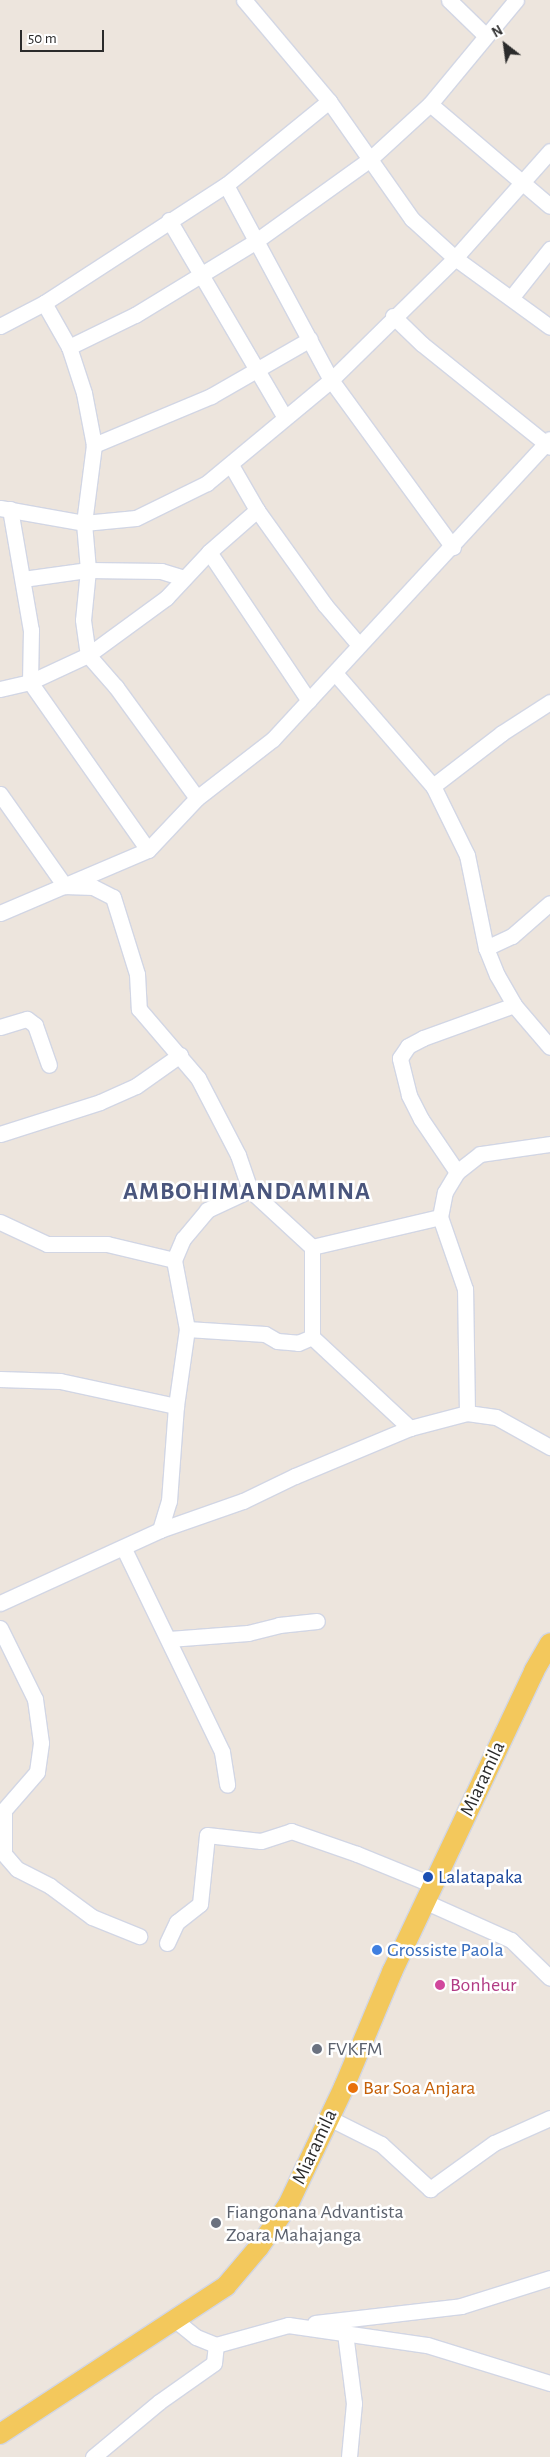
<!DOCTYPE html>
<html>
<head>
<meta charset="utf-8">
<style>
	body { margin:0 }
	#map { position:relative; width:550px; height:2457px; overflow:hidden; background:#ede5dd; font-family:"Alegreya Sans",sans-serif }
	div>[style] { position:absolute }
	.roads { filter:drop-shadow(1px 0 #d2d6e4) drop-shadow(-1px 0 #d2d6e4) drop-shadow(0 1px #d2d6e4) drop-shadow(0 -1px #d2d6e4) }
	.minor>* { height:15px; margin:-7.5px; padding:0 7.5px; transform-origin:7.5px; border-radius:7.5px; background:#fff }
	.major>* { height:20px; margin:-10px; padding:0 10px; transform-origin:10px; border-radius:10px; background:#f3c85c }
	.dots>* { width:14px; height:14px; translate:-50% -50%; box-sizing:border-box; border:2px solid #fff; border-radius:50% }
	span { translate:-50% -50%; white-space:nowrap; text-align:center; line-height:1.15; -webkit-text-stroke:5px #fff; paint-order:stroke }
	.street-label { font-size:20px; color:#2b2b2b }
	.transit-label { font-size:20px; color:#164399 }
	.left { translate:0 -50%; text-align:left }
	.shop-label { font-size:20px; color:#366cbe }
	.hotel-label { font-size:20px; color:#b23c85 }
	.worship-label { font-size:20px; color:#5b616d }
	.food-label { font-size:20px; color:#c56008 }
	.district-label { font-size:25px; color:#4a567d; font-weight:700; letter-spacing:1px }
	.north { position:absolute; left:480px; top:20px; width:50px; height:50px; -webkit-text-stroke:4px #fff; paint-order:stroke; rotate:330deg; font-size:14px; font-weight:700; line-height:20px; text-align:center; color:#2b2b2b }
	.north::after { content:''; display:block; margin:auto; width:18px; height:22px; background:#2b2b2b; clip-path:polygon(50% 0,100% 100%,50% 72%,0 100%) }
	.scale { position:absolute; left:20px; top:30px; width:84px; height:22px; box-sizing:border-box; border:2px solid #2b2b2b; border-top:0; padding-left:6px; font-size:15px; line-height:18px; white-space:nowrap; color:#2b2b2b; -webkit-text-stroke:4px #fff; paint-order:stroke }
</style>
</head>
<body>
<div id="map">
	<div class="roads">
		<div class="minor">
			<i style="left:244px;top:0;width:132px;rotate:49.9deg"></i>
			<i style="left:329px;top:101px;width:144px;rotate:54.9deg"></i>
			<i style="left:412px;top:219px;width:58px;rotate:42.2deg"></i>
			<i style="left:455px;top:258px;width:117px;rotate:36deg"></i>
			<i style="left:449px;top:0;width:50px;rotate:44.2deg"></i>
			<i style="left:430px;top:104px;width:157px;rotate:40.4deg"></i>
			<i style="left:226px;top:185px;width:221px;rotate:61.7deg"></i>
			<i style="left:331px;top:380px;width:207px;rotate:53.9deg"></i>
			<i style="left:169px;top:220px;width:227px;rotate:59.6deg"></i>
			<i style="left:511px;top:298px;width:63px;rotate:-51.5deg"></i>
			<i style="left:44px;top:303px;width:51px;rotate:60.4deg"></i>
			<i style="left:69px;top:347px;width:48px;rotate:71.9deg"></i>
			<i style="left:84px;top:393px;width:53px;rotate:79.1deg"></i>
			<i style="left:94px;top:445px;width:79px;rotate:97.3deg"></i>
			<i style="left:84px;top:523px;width:47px;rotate:85.1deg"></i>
			<i style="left:88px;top:570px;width:50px;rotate:95.7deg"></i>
			<i style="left:83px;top:620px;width:35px;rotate:82deg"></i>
			<i style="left:88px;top:655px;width:43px;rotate:48.8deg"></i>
			<i style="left:116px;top:687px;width:137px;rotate:53.9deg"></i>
			<i style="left:393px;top:316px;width:40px;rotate:44deg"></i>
			<i style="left:422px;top:344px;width:164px;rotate:38.8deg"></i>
			<i style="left:0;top:326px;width:50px;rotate:-27.6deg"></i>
			<i style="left:44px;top:303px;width:217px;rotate:-33deg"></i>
			<i style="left:226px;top:185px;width:133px;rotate:-39.2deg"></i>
			<i style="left:69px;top:347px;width:73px;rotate:-25.9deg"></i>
			<i style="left:135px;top:315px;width:142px;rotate:-31.4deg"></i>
			<i style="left:256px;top:241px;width:140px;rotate:-35.7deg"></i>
			<i style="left:370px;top:159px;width:81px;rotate:-42.5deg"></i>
			<i style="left:430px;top:104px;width:135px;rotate:-50.4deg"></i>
			<i style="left:94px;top:445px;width:127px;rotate:-22.7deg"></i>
			<i style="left:211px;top:396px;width:114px;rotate:-29.9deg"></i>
			<i style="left:231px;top:465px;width:52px;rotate:60deg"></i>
			<i style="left:257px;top:510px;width:117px;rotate:54.4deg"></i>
			<i style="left:325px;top:605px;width:52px;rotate:49.6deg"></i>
			<i style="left:0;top:508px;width:85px;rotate:10.1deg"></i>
			<i style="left:84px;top:523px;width:52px;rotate:-5.5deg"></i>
			<i style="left:136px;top:518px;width:79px;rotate:-26.2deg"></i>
			<i style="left:207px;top:483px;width:161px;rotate:-39.7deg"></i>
			<i style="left:331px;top:380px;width:174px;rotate:-44.5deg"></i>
			<i style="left:455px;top:258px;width:143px;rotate:-48.4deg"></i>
			<i style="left:10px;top:509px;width:123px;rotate:80.2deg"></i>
			<i style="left:31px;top:630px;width:52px;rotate:91.1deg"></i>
			<i style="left:30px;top:682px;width:205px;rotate:54.9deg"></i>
			<i style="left:209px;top:552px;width:179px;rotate:56.1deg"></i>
			<i style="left:23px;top:579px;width:66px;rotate:-7.9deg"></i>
			<i style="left:88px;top:570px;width:73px;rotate:0.8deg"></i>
			<i style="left:161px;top:571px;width:24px;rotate:17deg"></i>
			<i style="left:335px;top:673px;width:150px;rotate:49.1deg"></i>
			<i style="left:433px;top:786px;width:77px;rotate:63.8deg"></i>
			<i style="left:467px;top:855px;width:95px;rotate:78.5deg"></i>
			<i style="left:486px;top:948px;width:29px;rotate:68deg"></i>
			<i style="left:497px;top:975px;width:34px;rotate:60deg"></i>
			<i style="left:514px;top:1005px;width:55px;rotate:49.4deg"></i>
			<i style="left:0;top:689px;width:31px;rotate:-13deg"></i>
			<i style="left:30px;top:682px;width:64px;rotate:-25deg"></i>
			<i style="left:88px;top:655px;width:97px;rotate:-36.2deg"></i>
			<i style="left:166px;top:598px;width:63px;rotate:-46.9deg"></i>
			<i style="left:209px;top:552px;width:64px;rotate:-41.2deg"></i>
			<i style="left:433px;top:786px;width:87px;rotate:-37.5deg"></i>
			<i style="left:502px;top:733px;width:57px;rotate:-32.9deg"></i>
			<i style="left:0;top:794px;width:113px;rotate:54.8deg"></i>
			<i style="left:65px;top:886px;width:28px;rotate:2deg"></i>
			<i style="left:93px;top:887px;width:22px;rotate:27deg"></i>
			<i style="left:113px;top:897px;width:81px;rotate:72.7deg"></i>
			<i style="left:137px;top:974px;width:35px;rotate:87deg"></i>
			<i style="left:139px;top:1009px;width:91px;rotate:49.5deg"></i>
			<i style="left:198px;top:1078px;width:87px;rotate:62.5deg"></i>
			<i style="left:238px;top:1155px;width:37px;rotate:71deg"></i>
			<i style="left:250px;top:1190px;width:84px;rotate:42.6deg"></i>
			<i style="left:312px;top:1247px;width:90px;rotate:90deg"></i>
			<i style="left:312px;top:1337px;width:134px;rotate:42.9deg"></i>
			<i style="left:0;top:913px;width:161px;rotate:-23.1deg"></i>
			<i style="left:148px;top:850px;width:71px;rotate:-46.7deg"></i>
			<i style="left:197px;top:798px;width:96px;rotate:-37.8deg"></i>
			<i style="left:273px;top:739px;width:408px;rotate:-47.3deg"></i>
			<i style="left:486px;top:948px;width:29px;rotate:-25deg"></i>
			<i style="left:512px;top:936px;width:50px;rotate:-41deg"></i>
			<i style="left:0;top:1027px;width:28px;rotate:-17deg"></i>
			<i style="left:27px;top:1019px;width:10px;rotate:37deg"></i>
			<i style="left:35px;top:1025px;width:42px;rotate:70.7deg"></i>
			<i style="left:0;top:1134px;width:105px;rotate:-17.7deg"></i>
			<i style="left:100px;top:1102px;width:39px;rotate:-24deg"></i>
			<i style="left:136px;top:1086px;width:54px;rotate:-35.2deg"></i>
			<i style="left:457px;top:1172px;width:64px;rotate:-124.2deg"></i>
			<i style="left:421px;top:1119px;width:27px;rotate:-117deg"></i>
			<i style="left:409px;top:1095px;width:38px;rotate:-104deg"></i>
			<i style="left:400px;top:1058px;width:14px;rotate:-56deg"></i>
			<i style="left:408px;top:1046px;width:17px;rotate:-28deg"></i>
			<i style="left:423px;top:1038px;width:97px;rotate:-19.9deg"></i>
			<i style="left:0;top:1222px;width:52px;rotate:25.1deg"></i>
			<i style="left:47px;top:1244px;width:60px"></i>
			<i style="left:107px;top:1244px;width:69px;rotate:13.4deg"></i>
			<i style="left:312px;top:1247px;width:131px;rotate:-13.2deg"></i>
			<i style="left:187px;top:1329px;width:78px;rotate:3.7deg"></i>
			<i style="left:265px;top:1334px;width:14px;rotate:30deg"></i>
			<i style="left:277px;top:1341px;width:21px;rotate:5deg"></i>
			<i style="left:298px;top:1343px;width:15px;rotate:-23deg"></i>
			<i style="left:0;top:1379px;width:60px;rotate:1.9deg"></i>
			<i style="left:60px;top:1381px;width:119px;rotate:12.2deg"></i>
			<i style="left:467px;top:1413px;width:124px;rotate:-90.9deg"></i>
			<i style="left:465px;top:1289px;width:76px;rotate:-109.1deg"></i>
			<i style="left:440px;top:1217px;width:25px;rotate:-79deg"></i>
			<i style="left:445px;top:1192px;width:23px;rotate:-59deg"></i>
			<i style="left:457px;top:1172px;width:29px;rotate:-38deg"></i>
			<i style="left:480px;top:1154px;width:71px;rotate:-8.1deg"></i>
			<i style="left:160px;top:1530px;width:30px;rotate:-73deg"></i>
			<i style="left:169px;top:1501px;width:95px;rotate:-85.8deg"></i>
			<i style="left:176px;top:1406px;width:78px;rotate:-81.9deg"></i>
			<i style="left:187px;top:1329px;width:70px;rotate:-100.7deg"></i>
			<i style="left:174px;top:1260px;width:23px;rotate:-67deg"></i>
			<i style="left:183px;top:1239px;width:38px;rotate:-50deg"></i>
			<i style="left:207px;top:1210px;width:47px;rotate:-24.9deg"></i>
			<i style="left:124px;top:1549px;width:225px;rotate:64.2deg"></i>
			<i style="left:222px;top:1752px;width:33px;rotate:81deg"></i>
			<i style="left:0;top:1603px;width:176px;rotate:-24.5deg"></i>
			<i style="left:160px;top:1530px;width:88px;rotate:-19.3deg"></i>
			<i style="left:243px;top:1501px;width:58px;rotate:-25.7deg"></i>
			<i style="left:295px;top:1476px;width:125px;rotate:-22.7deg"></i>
			<i style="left:410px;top:1428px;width:59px;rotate:-14.7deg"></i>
			<i style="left:467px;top:1413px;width:29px;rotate:8deg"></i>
			<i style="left:496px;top:1417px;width:62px;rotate:29.1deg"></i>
			<i style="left:0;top:1628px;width:79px;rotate:63.8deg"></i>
			<i style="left:35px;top:1699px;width:44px;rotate:82.2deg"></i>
			<i style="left:41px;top:1743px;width:29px;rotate:98deg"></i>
			<i style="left:37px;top:1772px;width:50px;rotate:131deg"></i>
			<i style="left:4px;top:1810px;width:44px;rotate:90deg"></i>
			<i style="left:4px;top:1854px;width:20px;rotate:49deg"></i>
			<i style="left:17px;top:1869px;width:37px;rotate:27deg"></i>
			<i style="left:50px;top:1886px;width:52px;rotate:36.4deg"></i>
			<i style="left:92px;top:1917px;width:51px;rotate:22deg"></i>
			<i style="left:169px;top:1639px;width:79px;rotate:-4.3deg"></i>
			<i style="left:248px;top:1633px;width:32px;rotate:-14deg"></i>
			<i style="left:279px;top:1625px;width:38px;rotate:-6deg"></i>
			<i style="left:426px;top:1902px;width:93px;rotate:24.1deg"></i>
			<i style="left:511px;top:1940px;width:54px;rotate:44.3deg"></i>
			<i style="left:167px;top:1943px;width:23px;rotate:-65deg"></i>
			<i style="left:177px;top:1922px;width:29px;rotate:-38deg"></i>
			<i style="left:200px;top:1904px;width:69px;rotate:-84.2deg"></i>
			<i style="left:207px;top:1835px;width:54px;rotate:6.3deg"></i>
			<i style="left:261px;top:1841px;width:32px;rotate:-18deg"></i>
			<i style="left:291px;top:1831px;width:70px;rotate:19.2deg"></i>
			<i style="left:357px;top:1854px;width:82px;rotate:22.2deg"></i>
			<i style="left:329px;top:2118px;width:58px;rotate:26.6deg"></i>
			<i style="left:381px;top:2144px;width:67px;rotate:42.6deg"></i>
			<i style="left:430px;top:2189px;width:79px;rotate:-35.7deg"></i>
			<i style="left:494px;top:2143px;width:61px;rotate:-24.1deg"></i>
			<i style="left:175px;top:2320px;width:27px;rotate:39deg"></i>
			<i style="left:196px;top:2337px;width:22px;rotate:22deg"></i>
			<i style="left:216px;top:2345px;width:75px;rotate:-15.5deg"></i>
			<i style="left:288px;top:2325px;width:140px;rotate:8.2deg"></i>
			<i style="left:427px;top:2345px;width:129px;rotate:17.2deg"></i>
			<i style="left:315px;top:2323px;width:147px;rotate:-6.6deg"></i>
			<i style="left:461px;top:2306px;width:93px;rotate:-17.5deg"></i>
			<i style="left:345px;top:2333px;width:71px;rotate:82.7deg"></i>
			<i style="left:354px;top:2403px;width:54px;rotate:95.3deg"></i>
			<i style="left:93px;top:2457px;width:86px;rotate:-39.8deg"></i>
			<i style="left:159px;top:2402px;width:67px;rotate:-35.3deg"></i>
			<i style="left:214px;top:2363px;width:18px;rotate:-84deg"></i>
		</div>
		<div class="major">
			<i style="left:0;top:2434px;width:270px;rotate:-33.2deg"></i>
			<i style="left:226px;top:2286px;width:51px;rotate:-49.8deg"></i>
			<i style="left:259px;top:2247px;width:51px;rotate:-55.4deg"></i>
			<i style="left:288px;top:2205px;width:131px;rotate:-64.6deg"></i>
			<i style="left:344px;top:2087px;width:125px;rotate:-67.3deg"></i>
			<i style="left:392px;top:1972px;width:333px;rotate:-64.7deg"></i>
			<i style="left:534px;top:1671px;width:32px;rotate:-60deg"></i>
		</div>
	</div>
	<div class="dots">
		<i style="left:428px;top:1877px;background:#1a4fb4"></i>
		<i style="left:377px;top:1950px;background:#3f7fe0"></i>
		<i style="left:440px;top:1985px;background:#d1479c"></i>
		<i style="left:317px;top:2049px;background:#6b7280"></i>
		<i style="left:353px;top:2088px;background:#e8710a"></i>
		<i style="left:216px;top:2223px;background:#6b7280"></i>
	</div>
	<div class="street-label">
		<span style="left:483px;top:1779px;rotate:-65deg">Miaramila</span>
		<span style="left:315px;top:2147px;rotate:-65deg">Miaramila</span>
	</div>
	<div class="transit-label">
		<span class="left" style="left:438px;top:1877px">Lalatapaka</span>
	</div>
	<div class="shop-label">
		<span class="left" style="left:387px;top:1950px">Grossiste Paola</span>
	</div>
	<div class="hotel-label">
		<span class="left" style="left:450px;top:1985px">Bonheur</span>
	</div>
	<div class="worship-label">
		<span class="left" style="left:327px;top:2049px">FVKFM</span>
		<span class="left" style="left:226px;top:2224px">Fiangonana Advantista<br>Zoara Mahajanga</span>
	</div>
	<div class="food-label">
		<span class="left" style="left:363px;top:2088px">Bar Soa Anjara</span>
	</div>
	<div class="district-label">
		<span style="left:247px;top:1192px">AMBOHIMANDAMINA</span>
	</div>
	<div class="north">N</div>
	<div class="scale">50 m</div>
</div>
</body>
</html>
